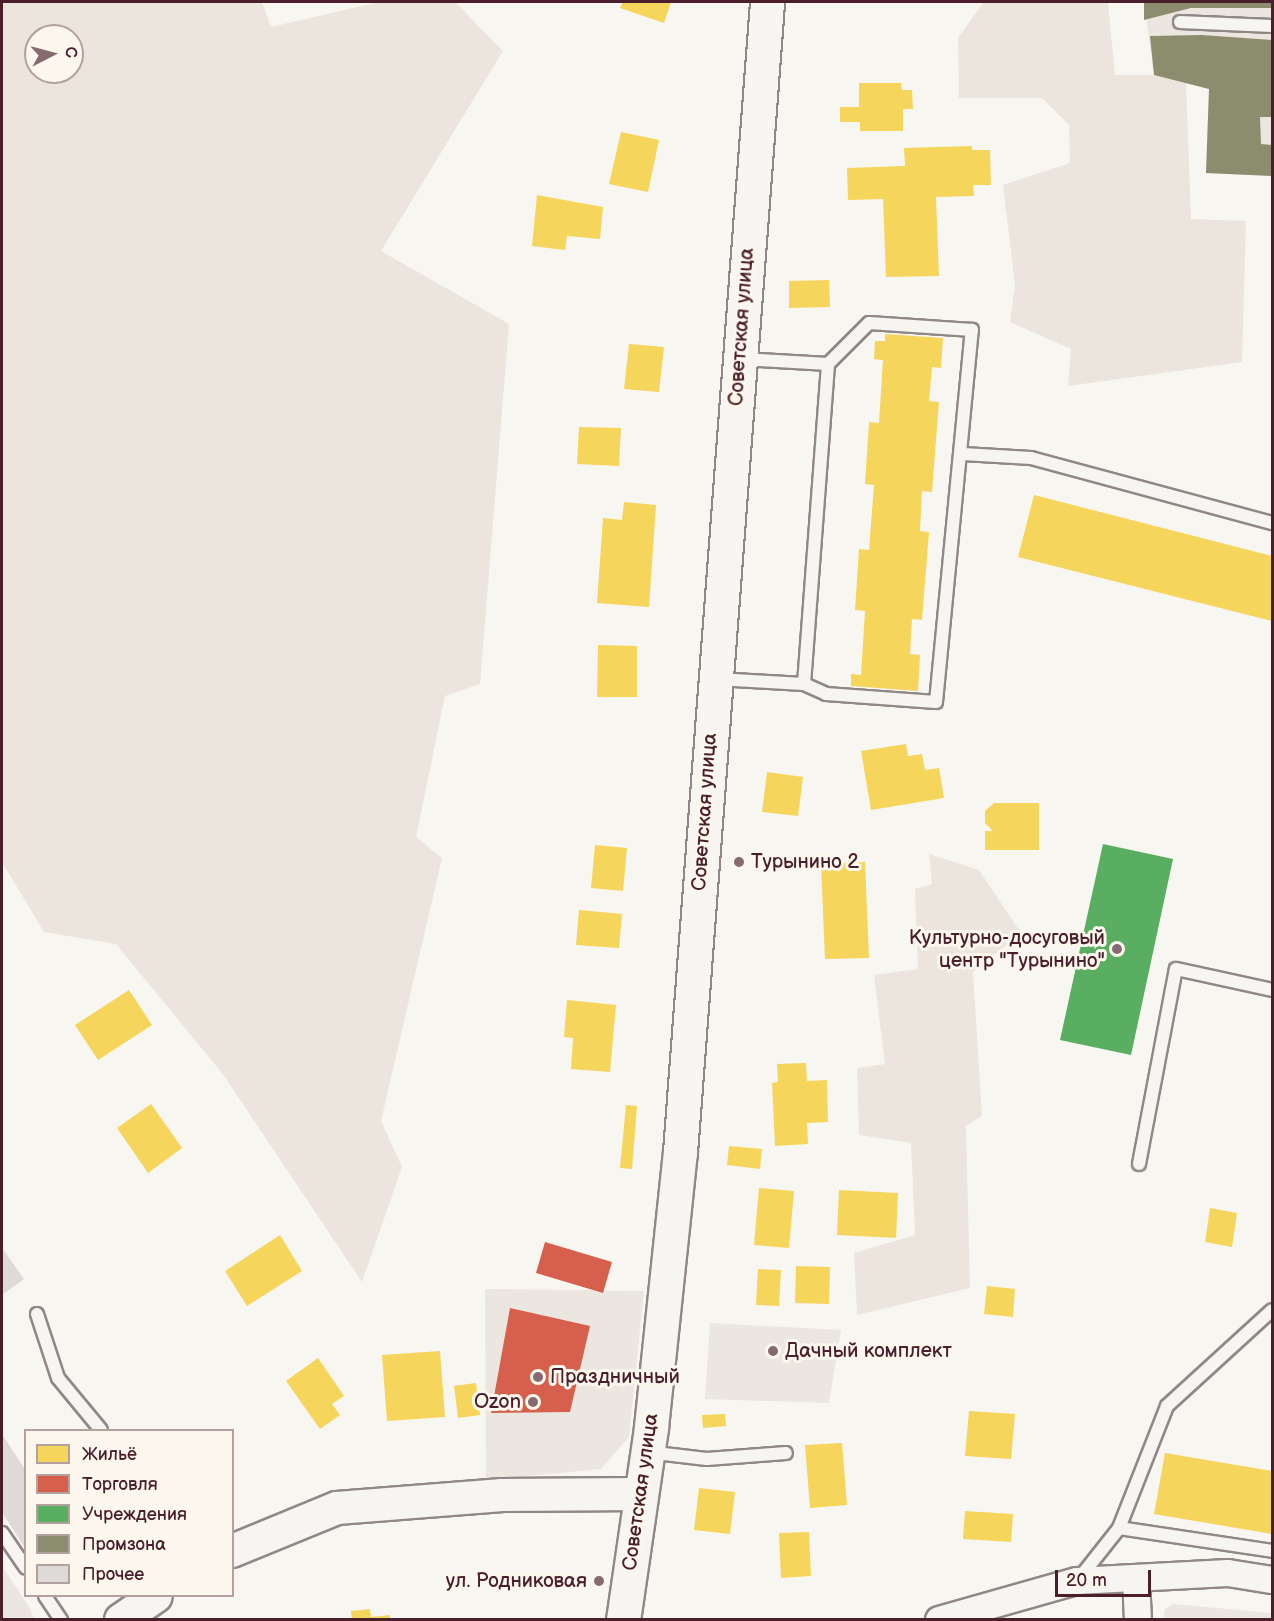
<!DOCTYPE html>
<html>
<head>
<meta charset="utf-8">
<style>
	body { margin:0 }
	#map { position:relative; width:1274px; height:1621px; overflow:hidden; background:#f8f6f0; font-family:"Balsamiq Sans",sans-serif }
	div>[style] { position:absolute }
	.built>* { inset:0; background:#ebe6df }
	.green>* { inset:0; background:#ece5de }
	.homes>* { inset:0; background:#f6d55c }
	.shops>* { inset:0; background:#d6604d }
	.public>* { inset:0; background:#5aae61 }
	.industry>* { inset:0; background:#8c8c6e }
	.building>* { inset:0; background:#dedad7 }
	.roads { filter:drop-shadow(2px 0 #918787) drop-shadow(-2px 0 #918787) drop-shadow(0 2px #918787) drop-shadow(0 -2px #918787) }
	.service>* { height:12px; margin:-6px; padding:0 6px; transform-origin:6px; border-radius:6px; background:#f6f5f1 }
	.minor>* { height:26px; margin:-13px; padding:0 13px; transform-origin:13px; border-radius:13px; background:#f6f5f1 }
	.tertiary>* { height:32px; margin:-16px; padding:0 16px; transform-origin:16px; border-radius:16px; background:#f6f5f1 }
	.primary>* { height:33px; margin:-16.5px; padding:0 16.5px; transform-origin:16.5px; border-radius:16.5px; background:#f6f5f1 }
	.dots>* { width:16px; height:16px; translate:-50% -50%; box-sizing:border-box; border:3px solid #fbf7ec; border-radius:50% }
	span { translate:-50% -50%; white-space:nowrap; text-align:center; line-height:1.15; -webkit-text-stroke:6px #fbf7ec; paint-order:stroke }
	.street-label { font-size:20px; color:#4a1f2b }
	.poi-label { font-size:20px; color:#4a1f2b }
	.left { translate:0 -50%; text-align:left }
	.right { translate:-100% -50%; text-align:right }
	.frame { position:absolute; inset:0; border:3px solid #4a1f2b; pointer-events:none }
	.legend { position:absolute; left:24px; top:1429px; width:210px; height:168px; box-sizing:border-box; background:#fbf7ec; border:2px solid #b4a19f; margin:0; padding:8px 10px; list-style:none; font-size:18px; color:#4a1f2b }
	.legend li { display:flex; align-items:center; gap:12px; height:30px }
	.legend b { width:30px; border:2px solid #b4a19f }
	.north { position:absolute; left:24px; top:24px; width:60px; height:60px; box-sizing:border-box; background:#fbf7ec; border:2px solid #b4a19f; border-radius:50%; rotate:84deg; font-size:16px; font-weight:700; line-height:24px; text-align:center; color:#4a1f2b }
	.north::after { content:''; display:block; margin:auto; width:21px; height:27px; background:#876a70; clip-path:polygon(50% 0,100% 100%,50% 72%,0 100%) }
	.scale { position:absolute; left:1055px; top:1570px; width:96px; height:27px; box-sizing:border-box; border:3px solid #4a1f2b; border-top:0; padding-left:8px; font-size:18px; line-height:21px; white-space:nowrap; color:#4a1f2b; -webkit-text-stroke:4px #fbf7ec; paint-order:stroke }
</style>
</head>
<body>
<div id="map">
	<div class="built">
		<i style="clip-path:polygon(1144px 2px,1272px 2px,1272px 176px,1206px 173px,1209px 89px,1154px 75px)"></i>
		<i style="clip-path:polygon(485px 1289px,644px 1291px,629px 1437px,601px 1469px,486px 1480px)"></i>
		<i style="clip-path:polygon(710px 1323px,841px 1330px,829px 1403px,705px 1399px)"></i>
		<i style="clip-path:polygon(2px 1566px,30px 1608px,34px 1619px,2px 1619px)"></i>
		<i style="clip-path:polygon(1173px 1604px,1272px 1613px,1272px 1619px,1164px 1619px,1164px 1610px)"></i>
	</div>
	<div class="green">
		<i style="clip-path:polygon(evenodd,2px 2px,262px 2px,271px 27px,379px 2px,455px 2px,503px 51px,381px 251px,509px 324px,480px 684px,445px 696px,416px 837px,442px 858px,381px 1121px,402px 1167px,362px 1282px,222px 1073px,116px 944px,44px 932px,2px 862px,2px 2px,36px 36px,72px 36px,72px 72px,36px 72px,36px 36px)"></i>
		<i style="clip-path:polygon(993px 2px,1108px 2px,1115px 75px,1154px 75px,1186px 83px,1191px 219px,1246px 221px,1242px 362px,1068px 386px,1071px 349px,1010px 322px,1015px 285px,1003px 185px,1070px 163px,1069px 125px,1042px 98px,959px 98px,958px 38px,983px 3px)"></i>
		<i style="clip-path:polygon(929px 854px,979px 870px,1021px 933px,973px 972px,982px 1116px,966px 1126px,970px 1288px,857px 1315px,854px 1253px,915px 1235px,911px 1143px,859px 1135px,857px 1068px,885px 1064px,874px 975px,918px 969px,915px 889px,932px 884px)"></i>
	</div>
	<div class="homes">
		<i style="clip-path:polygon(623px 2px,671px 2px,664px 23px,620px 8px)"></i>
		<i style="clip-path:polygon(859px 83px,901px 83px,902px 90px,912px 90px,913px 109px,903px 109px,903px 131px,860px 131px,860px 122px,840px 122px,840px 107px,859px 107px)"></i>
		<i style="clip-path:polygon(621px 132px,659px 140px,648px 192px,609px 184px)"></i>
		<i style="clip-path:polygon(972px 146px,972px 150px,990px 150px,991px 185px,973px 185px,974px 196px,936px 197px,939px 276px,886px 277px,883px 199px,848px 200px,847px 168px,905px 166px,904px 148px)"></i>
		<i style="clip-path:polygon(537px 195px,603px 207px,600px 239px,567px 236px,565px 250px,532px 246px)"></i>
		<i style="clip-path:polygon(829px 280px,830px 307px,789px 308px,789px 281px)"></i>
		<i style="clip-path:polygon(885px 334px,943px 338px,941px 368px,932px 367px,929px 401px,939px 402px,932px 492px,922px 491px,920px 531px,929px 532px,922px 620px,912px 619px,910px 654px,920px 655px,918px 691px,851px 686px,851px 674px,861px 675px,865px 611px,855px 610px,859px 549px,869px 550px,874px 485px,865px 484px,869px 422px,879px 423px,883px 360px,874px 359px,875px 341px,885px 341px)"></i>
		<i style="clip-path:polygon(629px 344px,664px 347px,659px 392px,624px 389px)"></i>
		<i style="clip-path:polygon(579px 427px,621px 428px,619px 466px,577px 464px)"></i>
		<i style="clip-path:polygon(1034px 495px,1272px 556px,1272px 621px,1018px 557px)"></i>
		<i style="clip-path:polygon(624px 502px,656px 505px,649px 607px,597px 603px,603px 518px,622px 520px)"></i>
		<i style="clip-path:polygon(598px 645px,637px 646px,637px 697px,597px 697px)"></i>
		<i style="clip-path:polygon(906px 744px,908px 756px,922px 754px,925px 770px,939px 768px,944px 798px,871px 810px,861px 751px)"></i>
		<i style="clip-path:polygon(767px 772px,803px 777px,798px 816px,762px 812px)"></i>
		<i style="clip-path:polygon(994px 803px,1039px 803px,1039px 850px,985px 850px,985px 831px,993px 831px,985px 823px,985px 811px)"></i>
		<i style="clip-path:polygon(595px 845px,627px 848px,623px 891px,591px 888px)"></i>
		<i style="clip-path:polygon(865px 862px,869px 958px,825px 959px,821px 864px)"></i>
		<i style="clip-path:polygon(579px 910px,622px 914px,619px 948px,576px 945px)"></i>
		<i style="clip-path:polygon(129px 990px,152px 1025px,98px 1060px,75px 1025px)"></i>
		<i style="clip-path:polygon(567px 1000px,616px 1005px,610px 1072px,571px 1069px,573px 1038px,564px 1037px)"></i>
		<i style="clip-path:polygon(806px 1063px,807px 1081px,827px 1080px,828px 1122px,807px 1123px,808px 1144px,775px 1146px,772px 1083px,778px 1082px,777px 1064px)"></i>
		<i style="clip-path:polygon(151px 1104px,182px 1148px,148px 1173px,117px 1128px)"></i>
		<i style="clip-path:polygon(626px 1105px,637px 1106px,632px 1169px,620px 1168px)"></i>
		<i style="clip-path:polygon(729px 1146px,762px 1149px,760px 1169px,727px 1165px)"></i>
		<i style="clip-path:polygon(759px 1188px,794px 1191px,789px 1248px,754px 1245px)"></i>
		<i style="clip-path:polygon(839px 1190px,898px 1193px,896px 1238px,837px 1235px)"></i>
		<i style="clip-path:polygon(1210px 1208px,1237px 1213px,1232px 1247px,1205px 1242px)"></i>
		<i style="clip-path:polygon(280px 1235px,302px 1271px,247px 1306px,225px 1271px)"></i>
		<i style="clip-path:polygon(796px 1266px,830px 1267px,829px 1304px,795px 1303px)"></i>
		<i style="clip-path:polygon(758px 1269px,781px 1270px,779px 1306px,756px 1305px)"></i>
		<i style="clip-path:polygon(987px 1286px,1015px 1289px,1013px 1317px,984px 1314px)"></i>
		<i style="clip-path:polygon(440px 1351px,445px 1417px,387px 1421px,382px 1355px)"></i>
		<i style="clip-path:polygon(318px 1358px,344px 1396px,332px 1404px,340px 1415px,320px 1429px,286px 1381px)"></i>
		<i style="clip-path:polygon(476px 1383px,480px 1415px,458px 1418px,454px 1386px)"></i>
		<i style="clip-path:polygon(969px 1411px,1015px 1414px,1011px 1459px,965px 1456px)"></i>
		<i style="clip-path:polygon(725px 1414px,726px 1426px,703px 1428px,702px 1415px)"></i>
		<i style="clip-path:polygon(842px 1443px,847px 1505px,810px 1508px,805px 1445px)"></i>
		<i style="clip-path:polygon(1165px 1453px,1272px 1471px,1272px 1534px,1154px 1514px)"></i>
		<i style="clip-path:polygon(699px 1488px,735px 1492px,730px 1534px,694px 1530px)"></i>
		<i style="clip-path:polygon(965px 1511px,1013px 1514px,1011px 1542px,963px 1539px)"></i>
		<i style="clip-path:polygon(809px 1532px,811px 1576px,781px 1578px,779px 1533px)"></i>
		<i style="clip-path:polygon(370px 1609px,371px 1617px,390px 1615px,390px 1620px,352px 1620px,351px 1611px)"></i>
	</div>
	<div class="shops">
		<i style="clip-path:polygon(545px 1242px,612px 1262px,603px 1293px,536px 1273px)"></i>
		<i style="clip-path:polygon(510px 1308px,590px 1326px,570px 1412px,491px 1413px)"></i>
	</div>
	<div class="public">
		<i style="clip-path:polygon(1103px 844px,1173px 859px,1131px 1055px,1060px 1040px)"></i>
	</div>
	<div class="industry">
		<i style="clip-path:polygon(1144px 2px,1272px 2px,1272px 8px,1191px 8px,1144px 20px)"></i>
		<i style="clip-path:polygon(1202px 35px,1272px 40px,1272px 117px,1260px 117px,1261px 144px,1272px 145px,1272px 176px,1206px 173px,1209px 89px,1154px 75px,1150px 36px)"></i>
	</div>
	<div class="building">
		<i style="clip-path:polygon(2px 1248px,24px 1279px,2px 1295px)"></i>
		<i style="clip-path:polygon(2px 1434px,26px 1471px,26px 1550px,2px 1512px)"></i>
	</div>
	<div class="roads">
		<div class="service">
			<i style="left:1180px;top:22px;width:92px;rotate:2.5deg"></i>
			<i style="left:963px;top:454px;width:68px;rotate:3.4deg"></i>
			<i style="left:1031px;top:458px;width:250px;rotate:15.1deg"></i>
			<i style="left:716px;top:679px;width:88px;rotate:3.3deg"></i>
			<i style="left:804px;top:684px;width:24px;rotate:24deg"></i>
			<i style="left:826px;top:694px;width:110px;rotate:4.2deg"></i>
			<i style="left:936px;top:702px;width:374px;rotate:-84.5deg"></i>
			<i style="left:972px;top:330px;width:103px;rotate:-176.1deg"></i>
			<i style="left:869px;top:323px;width:58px;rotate:135deg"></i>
			<i style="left:828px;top:364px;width:86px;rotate:-176.7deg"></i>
			<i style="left:804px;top:684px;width:321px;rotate:-85.7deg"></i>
			<i style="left:1139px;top:1164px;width:198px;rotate:-79.3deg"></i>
			<i style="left:1176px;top:969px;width:98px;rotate:12.3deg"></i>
			<i style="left:37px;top:1314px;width:67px;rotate:71.8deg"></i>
			<i style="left:58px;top:1378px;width:67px;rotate:50.4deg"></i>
			<i style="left:647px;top:1452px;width:60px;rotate:6.7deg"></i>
			<i style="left:707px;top:1459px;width:79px;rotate:-4.3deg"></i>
			<i style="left:1119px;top:1528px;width:155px;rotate:8.5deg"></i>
			<i style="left:2px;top:1533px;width:42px;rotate:55.6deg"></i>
			<i style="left:1078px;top:1580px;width:66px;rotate:-51.7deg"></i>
			<i style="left:1119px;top:1528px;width:131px;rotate:-68.5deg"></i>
			<i style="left:1167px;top:1406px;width:142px;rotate:-42.4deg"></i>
			<i style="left:45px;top:1596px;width:29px;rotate:56deg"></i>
		</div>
		<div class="minor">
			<i style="left:1136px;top:1578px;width:42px;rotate:87.3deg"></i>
			<i style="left:939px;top:1620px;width:143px;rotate:-15.8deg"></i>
			<i style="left:1077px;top:1581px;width:151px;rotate:-3deg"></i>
			<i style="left:1228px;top:1573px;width:45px;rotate:9deg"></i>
		</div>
		<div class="tertiary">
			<i style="left:232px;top:1551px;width:113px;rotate:-22.3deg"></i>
			<i style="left:337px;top:1508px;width:166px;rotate:-4.5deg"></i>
			<i style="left:502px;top:1495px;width:139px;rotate:-0.4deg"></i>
			<i style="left:121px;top:1620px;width:42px;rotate:-34.4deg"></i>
		</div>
		<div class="primary">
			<i style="left:623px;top:1620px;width:195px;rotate:-81.7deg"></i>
			<i style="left:651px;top:1427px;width:277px;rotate:-84deg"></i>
			<i style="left:680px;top:1152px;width:1153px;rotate:-85.67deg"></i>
		</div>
	</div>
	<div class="dots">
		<i style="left:739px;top:862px;background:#876a70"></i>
		<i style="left:1117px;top:949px;background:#876a70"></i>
		<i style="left:773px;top:1351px;background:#876a70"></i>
		<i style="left:538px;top:1377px;background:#876a70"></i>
		<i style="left:533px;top:1402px;background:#876a70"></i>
		<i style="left:599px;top:1581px;background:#876a70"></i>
	</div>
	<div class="street-label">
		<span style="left:742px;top:327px;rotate:-86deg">Советская улица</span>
		<span style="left:705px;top:812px;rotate:-86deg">Советская улица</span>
		<span style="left:641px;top:1492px;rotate:-82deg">Советская улица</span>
	</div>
	<div class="poi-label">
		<span class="left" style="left:751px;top:862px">Турынино 2</span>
		<span class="right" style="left:1105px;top:950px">Культурно-досуговый<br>центр "Турынино"</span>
		<span class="left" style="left:785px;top:1351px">Дачный комплект</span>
		<span class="left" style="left:550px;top:1377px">Праздничный</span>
		<span class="right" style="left:521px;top:1402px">Ozon</span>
		<span class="right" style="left:587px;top:1581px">ул. Родниковая</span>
	</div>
	<div class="frame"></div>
	<ul class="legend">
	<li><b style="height:16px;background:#f6d55c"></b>Жильё</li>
	<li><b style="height:16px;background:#d6604d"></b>Торговля</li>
	<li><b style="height:16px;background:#5aae61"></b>Учреждения</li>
	<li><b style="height:16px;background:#8c8c6e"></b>Промзона</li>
	<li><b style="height:16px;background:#dedad7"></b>Прочее</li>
	</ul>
	<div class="north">С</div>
	<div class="scale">20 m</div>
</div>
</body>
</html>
